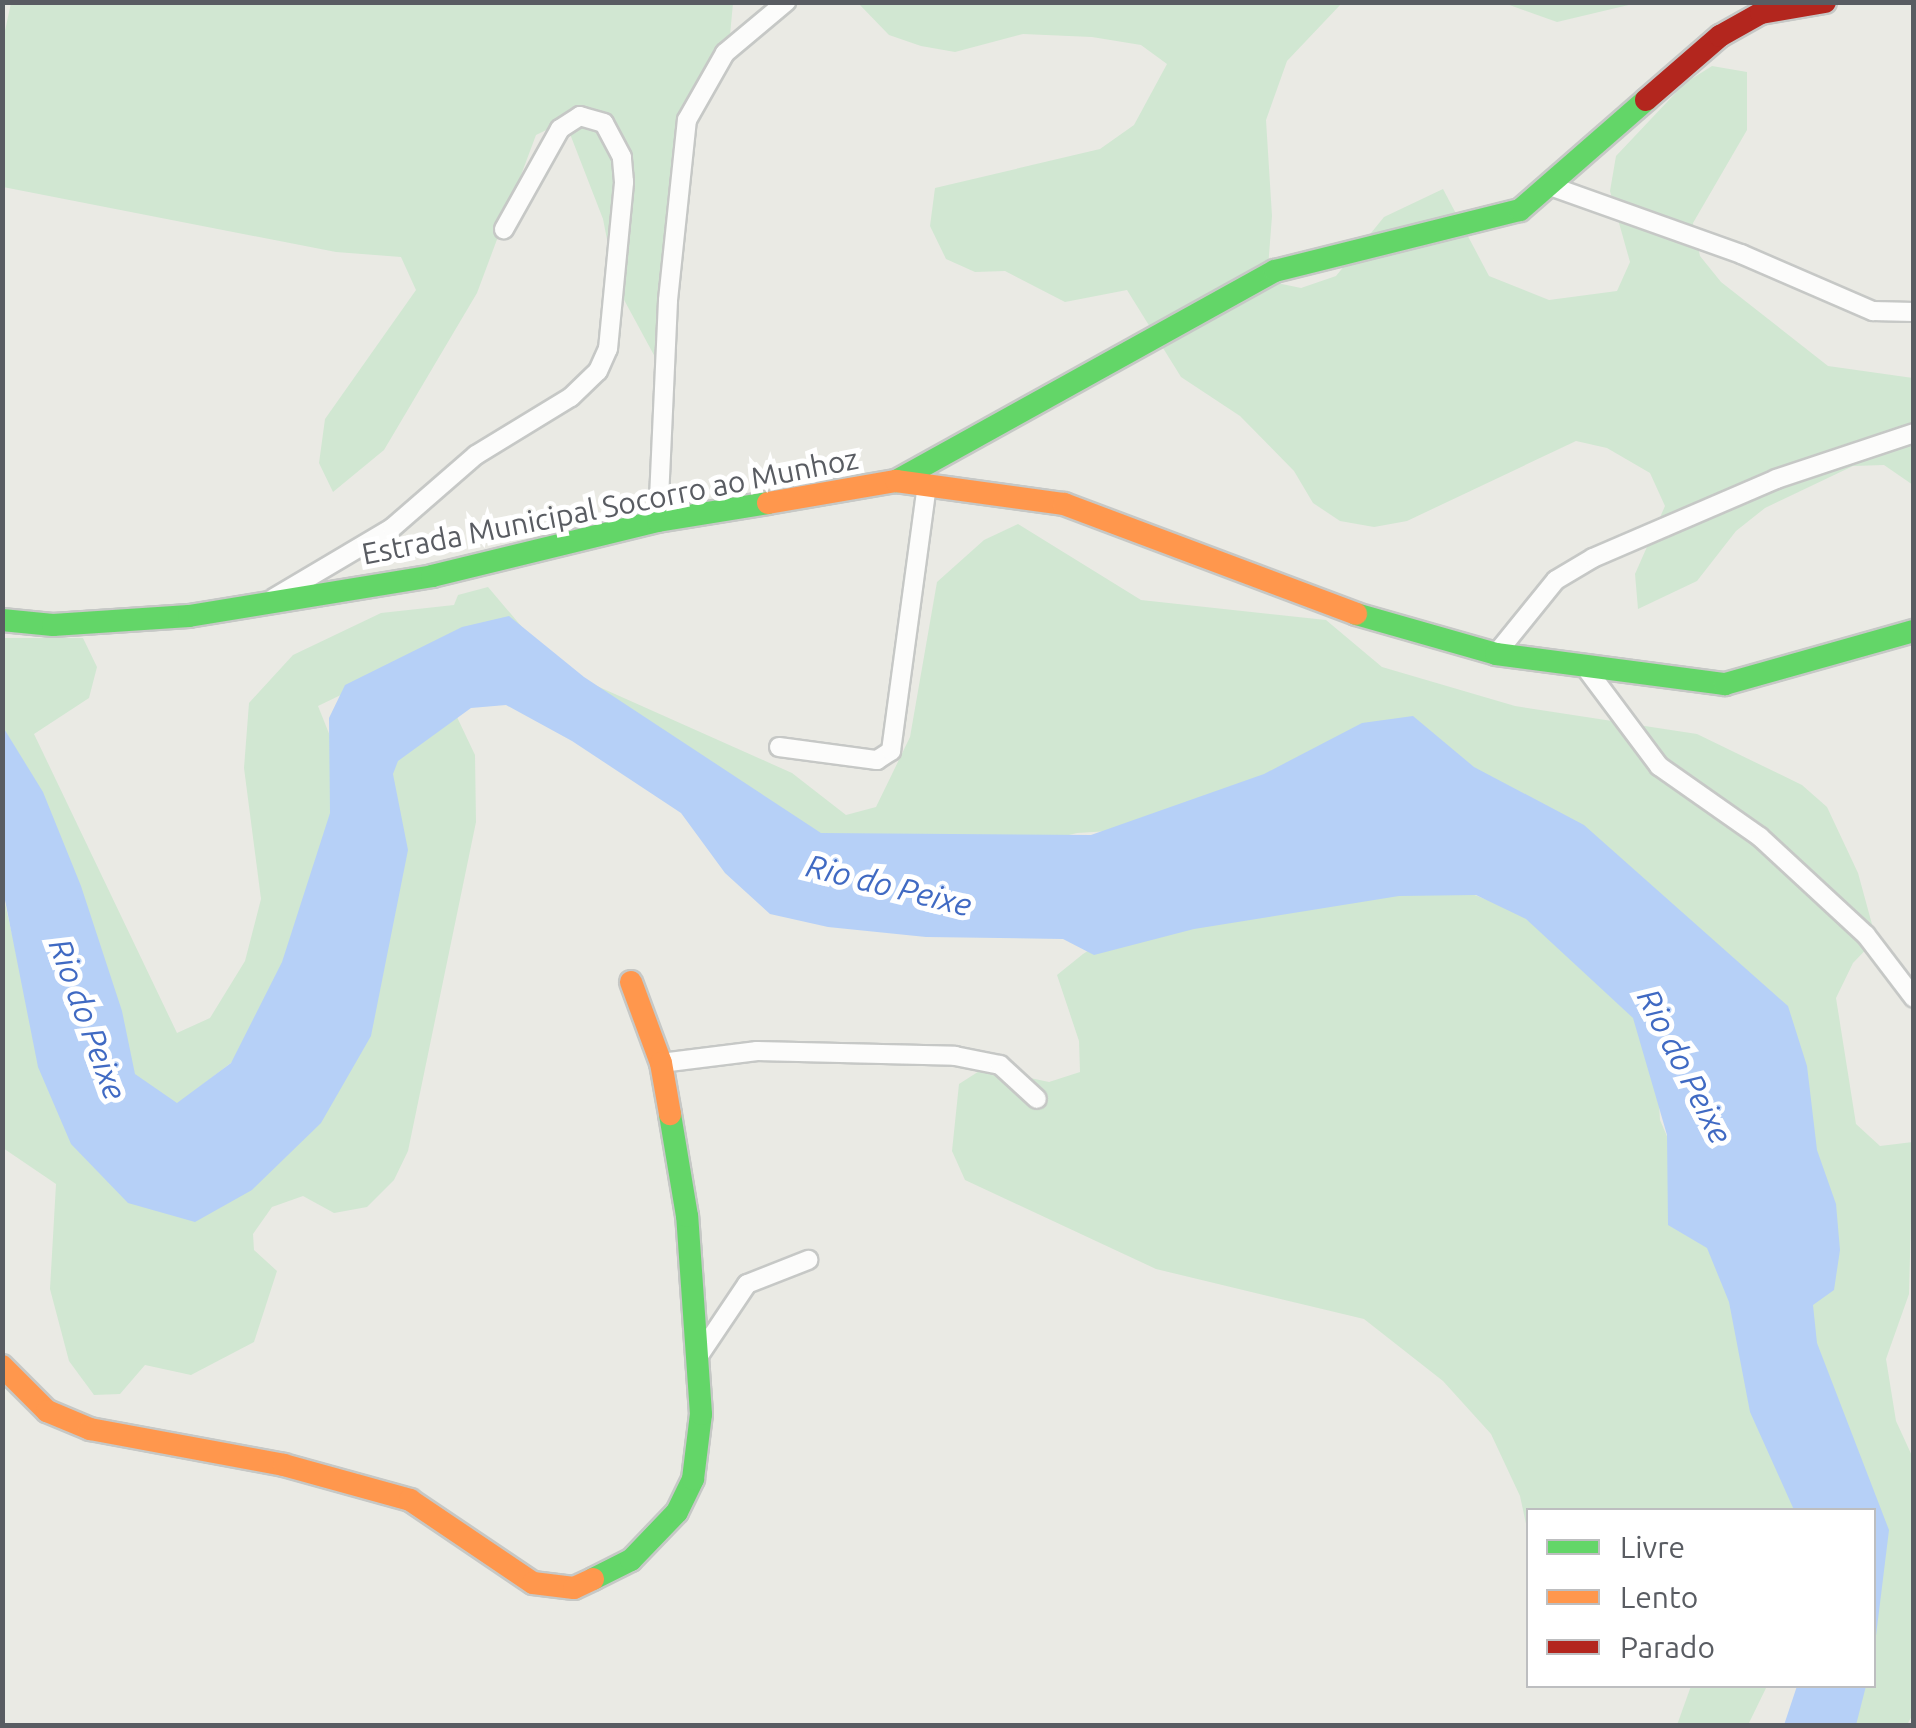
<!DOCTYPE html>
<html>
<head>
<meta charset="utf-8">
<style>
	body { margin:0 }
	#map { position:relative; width:1916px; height:1728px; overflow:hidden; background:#eaeae4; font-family:Ubuntu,sans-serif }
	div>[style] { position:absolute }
	.green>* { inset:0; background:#d1e7d2 }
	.water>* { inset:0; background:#b6d0f7 }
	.roads { filter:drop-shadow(2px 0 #c6c8c6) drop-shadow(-2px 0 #c6c8c6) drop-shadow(0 2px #c6c8c6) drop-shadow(0 -2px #c6c8c6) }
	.street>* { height:18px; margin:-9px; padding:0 9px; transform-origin:9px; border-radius:9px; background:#fcfcfb }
	.fast>* { height:22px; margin:-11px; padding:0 11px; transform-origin:11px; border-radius:11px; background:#63d668 }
	.slow>* { height:22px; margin:-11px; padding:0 11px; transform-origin:11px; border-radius:11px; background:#ff974d }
	.jam>* { height:22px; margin:-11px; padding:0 11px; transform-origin:11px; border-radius:11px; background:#b3261e }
	span { translate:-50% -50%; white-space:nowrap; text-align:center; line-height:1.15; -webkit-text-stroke:10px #fff; paint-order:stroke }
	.street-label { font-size:30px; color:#595c62 }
	.water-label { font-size:32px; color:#406ac3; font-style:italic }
	.frame { position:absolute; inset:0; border:5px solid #595c62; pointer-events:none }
	.legend { position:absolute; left:1526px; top:1508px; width:350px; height:180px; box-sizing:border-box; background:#fff; border:2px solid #bdbec0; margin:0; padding:12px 18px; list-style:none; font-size:30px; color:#595c62 }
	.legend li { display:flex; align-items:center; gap:20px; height:50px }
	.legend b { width:50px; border:2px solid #bdbec0 }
</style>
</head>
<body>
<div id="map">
	<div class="green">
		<i style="clip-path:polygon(11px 3px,733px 3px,728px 57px,684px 105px,685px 203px,655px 357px,616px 285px,603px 219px,565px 121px,536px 135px,477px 293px,384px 450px,333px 492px,319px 463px,325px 419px,416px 290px,401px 257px,336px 252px,3px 187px,3px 40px)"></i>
		<i style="clip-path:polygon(858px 3px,1342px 3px,1287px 61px,1266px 120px,1272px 216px,1267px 281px,1301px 288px,1336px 276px,1384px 217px,1443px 189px,1489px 276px,1549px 300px,1617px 291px,1630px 262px,1610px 191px,1616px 156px,1685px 83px,1712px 66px,1747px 72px,1747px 130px,1693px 223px,1700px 256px,1721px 282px,1828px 366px,1913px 378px,1913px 485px,1884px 465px,1853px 466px,1765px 508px,1736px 531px,1697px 581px,1638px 609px,1635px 574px,1665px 506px,1650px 473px,1607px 448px,1576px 441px,1407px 521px,1374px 527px,1340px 521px,1313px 503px,1294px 471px,1240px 416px,1181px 377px,1127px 290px,1065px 302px,1005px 271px,975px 272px,946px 259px,930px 226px,935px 188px,1100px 149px,1134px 125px,1167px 64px,1141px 45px,1092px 37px,1023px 34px,955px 52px,921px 46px,889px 35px)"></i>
		<i style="clip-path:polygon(1504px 3px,1637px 3px,1557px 22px)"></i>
		<i style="clip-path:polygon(1018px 524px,1141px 600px,1326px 620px,1382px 667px,1515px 706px,1697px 734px,1802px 785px,1827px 807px,1858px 873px,1876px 939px,1853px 963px,1836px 998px,1856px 1124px,1880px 1146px,1913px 1142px,1909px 1294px,1886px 1359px,1896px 1421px,1913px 1458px,1914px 1712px,1907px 1725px,1828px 1725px,1842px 1686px,1874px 1686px,1874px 1510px,1601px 901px,1142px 829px,1077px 833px,926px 871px,894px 873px,551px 705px,376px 678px,318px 706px,342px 766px,280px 1025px,175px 1106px,144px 1117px,3px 781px,3px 638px,83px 638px,97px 667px,89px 698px,34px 734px,177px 1033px,210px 1018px,245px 961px,261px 899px,244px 768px,249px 703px,293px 655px,381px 613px,454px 605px,458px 595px,488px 587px,549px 659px,579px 678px,792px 773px,846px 815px,876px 807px,910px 737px,937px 582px,984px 540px)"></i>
		<i style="clip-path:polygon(447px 696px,475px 755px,476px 822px,408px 1151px,394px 1180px,367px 1207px,334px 1213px,303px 1196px,272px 1207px,253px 1234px,254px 1250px,277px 1271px,254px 1342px,191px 1375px,145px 1365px,120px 1394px,94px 1395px,69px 1361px,50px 1289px,56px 1184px,3px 1148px,2px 890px,12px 934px,189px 1183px,379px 751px)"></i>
		<i style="clip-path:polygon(1395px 864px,1593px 941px,1656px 1054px,1660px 1120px,1737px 1299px,1800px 1510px,1528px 1510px,1528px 1533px,1520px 1496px,1491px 1434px,1443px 1381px,1364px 1319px,1156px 1269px,965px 1180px,952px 1151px,959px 1084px,984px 1068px,1049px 1082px,1080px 1072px,1079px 1041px,1057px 975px,1083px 954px,1141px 917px)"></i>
		<i style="clip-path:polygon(1691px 1686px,1767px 1686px,1748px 1725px,1677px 1725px)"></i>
	</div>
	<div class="water">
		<i style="clip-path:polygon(509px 616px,584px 677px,821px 833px,1091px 835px,1264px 774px,1362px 723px,1413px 716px,1474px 767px,1584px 825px,1788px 1006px,1807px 1066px,1817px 1150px,1836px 1204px,1840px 1250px,1834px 1290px,1813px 1305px,1817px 1343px,1889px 1530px,1874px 1652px,1874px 1510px,1794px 1510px,1750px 1412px,1729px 1302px,1707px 1248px,1668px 1225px,1667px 1135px,1633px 1018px,1526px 919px,1476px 895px,1399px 896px,1194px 929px,1094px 955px,1063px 939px,926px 937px,828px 927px,770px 914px,725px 873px,681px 813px,572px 741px,506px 705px,471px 708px,398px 761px,393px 774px,408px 850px,371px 1036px,321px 1123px,252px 1190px,195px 1222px,128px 1203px,71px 1144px,38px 1067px,3px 890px,3px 727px,43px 792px,81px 886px,122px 1011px,135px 1074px,177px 1103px,231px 1063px,282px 962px,330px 813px,329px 718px,345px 685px,462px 627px)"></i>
		<i style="clip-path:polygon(1797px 1686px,1866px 1686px,1856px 1725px,1784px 1725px)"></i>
	</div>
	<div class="roads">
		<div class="street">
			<i style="left:1553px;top:187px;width:200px;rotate:19.6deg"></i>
			<i style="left:1741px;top:254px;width:144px;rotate:23.4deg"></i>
			<i style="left:1873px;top:311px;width:41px;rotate:1.4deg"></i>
			<i style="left:658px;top:521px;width:221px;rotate:-87.4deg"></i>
			<i style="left:668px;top:300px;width:181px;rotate:-84deg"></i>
			<i style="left:687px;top:120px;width:77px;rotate:-60.4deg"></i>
			<i style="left:725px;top:53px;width:80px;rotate:-39.9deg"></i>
			<i style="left:274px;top:598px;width:137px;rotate:-30.7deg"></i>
			<i style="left:392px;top:528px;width:111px;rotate:-41deg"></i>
			<i style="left:476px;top:455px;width:111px;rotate:-31.4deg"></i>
			<i style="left:571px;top:397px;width:37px;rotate:-44deg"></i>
			<i style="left:598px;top:371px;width:24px;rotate:-66deg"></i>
			<i style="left:608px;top:349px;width:168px;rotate:-84.5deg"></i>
			<i style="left:624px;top:182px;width:25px;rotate:-95deg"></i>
			<i style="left:622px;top:157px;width:38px;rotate:-118deg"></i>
			<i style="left:604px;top:123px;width:25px;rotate:-164deg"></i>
			<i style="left:580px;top:116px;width:24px;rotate:147deg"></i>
			<i style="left:560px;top:129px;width:115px;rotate:119.2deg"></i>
			<i style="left:1496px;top:654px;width:95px;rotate:-51deg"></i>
			<i style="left:1556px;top:580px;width:43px;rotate:-30.7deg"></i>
			<i style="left:1593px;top:558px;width:199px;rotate:-23.3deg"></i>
			<i style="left:1776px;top:479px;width:145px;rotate:-18.4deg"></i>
			<i style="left:1588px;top:671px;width:119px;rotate:53.2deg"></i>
			<i style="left:1659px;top:766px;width:123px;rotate:35.1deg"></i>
			<i style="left:1760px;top:837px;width:144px;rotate:42.8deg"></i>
			<i style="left:1866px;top:935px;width:79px;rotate:52.7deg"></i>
			<i style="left:779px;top:747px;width:99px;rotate:7.6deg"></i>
			<i style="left:877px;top:760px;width:17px;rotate:-33deg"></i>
			<i style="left:891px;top:751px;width:269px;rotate:-82.3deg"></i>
			<i style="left:661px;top:1063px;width:97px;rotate:-7.1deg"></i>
			<i style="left:757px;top:1051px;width:198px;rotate:1.4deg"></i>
			<i style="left:955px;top:1056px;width:46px;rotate:11.3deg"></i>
			<i style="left:1000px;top:1065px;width:50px;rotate:42.6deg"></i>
			<i style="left:698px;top:1357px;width:88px;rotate:-56.1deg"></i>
			<i style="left:747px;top:1284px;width:66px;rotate:-21.5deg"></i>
		</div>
		<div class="fast">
			<i style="left:896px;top:481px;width:433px;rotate:-29deg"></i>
			<i style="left:1275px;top:271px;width:252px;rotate:-14deg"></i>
			<i style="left:1520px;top:210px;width:167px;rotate:-41.1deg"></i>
			<i style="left:1356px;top:614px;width:146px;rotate:15.9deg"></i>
			<i style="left:1496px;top:654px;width:231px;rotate:7.5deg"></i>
			<i style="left:1725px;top:684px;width:196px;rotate:-15.7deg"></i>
			<i style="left:2px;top:620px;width:51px;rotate:5.6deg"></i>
			<i style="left:53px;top:625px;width:136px;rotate:-3.8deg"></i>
			<i style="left:189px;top:616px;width:246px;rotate:-9.3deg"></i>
			<i style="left:432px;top:576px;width:233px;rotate:-13.7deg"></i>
			<i style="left:658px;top:521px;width:111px;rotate:-9.3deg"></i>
			<i style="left:593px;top:1579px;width:42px;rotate:-26.6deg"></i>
			<i style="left:631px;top:1560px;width:66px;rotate:-46.2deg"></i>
			<i style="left:677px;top:1512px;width:37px;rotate:-64deg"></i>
			<i style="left:693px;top:1479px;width:65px;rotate:-83deg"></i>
			<i style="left:701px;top:1414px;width:198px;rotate:-94deg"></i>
			<i style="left:687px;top:1216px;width:103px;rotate:-99.5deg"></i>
		</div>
		<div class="slow">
			<i style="left:768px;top:503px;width:130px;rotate:-9.8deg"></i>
			<i style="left:896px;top:481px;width:170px;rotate:7.8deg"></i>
			<i style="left:1064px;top:504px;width:312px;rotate:20.6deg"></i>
			<i style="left:631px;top:982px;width:86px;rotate:69.7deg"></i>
			<i style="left:661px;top:1063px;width:52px;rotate:80deg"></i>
			<i style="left:2px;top:1366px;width:64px;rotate:45deg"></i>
			<i style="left:47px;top:1411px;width:47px;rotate:22.7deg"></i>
			<i style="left:90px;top:1429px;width:197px;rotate:10.5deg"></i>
			<i style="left:284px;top:1465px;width:131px;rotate:15.5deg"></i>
			<i style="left:410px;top:1500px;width:148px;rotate:34deg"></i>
			<i style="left:533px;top:1583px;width:41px;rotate:7deg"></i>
			<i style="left:574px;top:1588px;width:21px;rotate:-25deg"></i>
		</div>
		<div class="jam">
			<i style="left:1646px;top:100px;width:98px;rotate:-40.9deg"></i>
			<i style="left:1720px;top:36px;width:47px;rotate:-29.3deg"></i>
			<i style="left:1761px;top:13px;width:65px;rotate:-9.8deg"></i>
		</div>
	</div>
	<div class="street-label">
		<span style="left:610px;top:506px;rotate:-11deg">Estrada Municipal Socorro ao Munhoz</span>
	</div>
	<div class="water-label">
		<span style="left:889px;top:885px;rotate:14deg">Rio do Peixe</span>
		<span style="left:88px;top:1019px;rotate:70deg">Rio do Peixe</span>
		<span style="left:1685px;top:1066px;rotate:63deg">Rio do Peixe</span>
	</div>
	<div class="frame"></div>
	<ul class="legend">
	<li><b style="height:12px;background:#63d668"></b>Livre</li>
	<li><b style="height:12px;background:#ff974d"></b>Lento</li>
	<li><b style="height:12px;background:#b3261e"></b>Parado</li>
	</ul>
</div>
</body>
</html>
